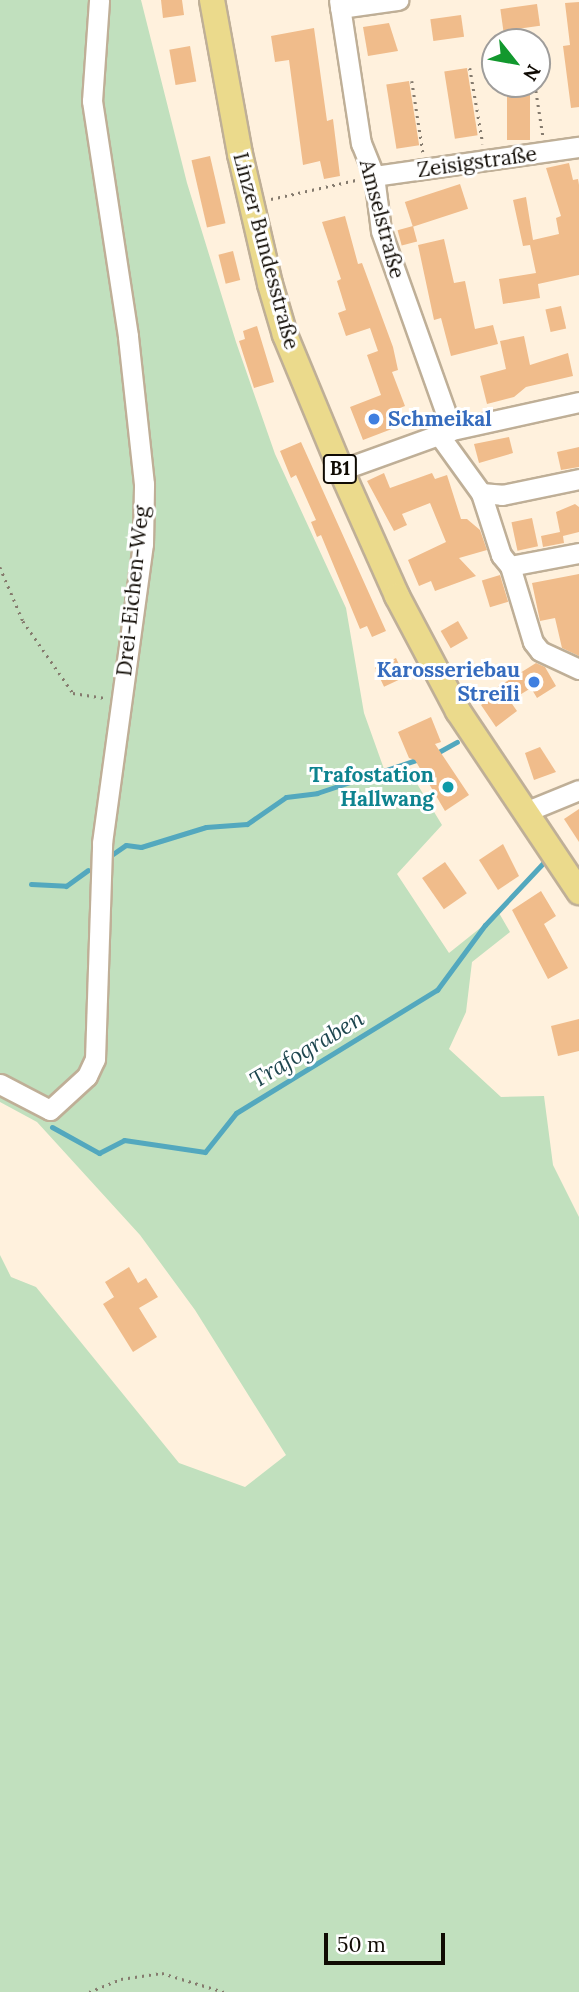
<!DOCTYPE html>
<html>
<head>
<meta charset="utf-8">
<style>
  body { margin:0 }
  #map { position:relative; width:579px; height:1992px; overflow:hidden; background:#fff1dd; font-family:Lora,serif }
  div>[style] { position:absolute }
  [style*='--x'] { left:calc(var(--x)*1px); top:calc(var(--y)*1px); width:calc(var(--w)*1px); rotate:calc(var(--a)*1deg) }
  .green>* { inset:0; background:#c1e0be }
  .stream>* { height:5px; margin:-2.5px; padding:0 2.5px; transform-origin:2.5px; border-radius:2.5px; background:#53a8be }
  .building>* { inset:0; background:#f0bc8b; transform-origin:0 0 }
  .path>* { height:2.5px; margin-top:-1.25px; transform-origin:0; background:repeating-linear-gradient(90deg,#857b6e 0 2px,transparent 0 7px) }
  .roads { filter:drop-shadow(2px 0 #bfaf97) drop-shadow(-2px 0 #bfaf97) drop-shadow(0 2px #bfaf97) drop-shadow(0 -2px #bfaf97) }
  .minor>* { height:19px; margin:-9.5px; padding:0 9.5px; transform-origin:9.5px; border-radius:9.5px; background:#fff }
  .major>* { height:24px; margin:-12px; padding:0 12px; transform-origin:12px; border-radius:12px; background:#ebda8c }
  .dots>* { width:19px; height:19px; translate:-50% -50%; box-sizing:border-box; border:4px solid #fff; border-radius:50% }
  span { translate:-50% -50%; white-space:nowrap; text-align:center; line-height:1.15; -webkit-text-stroke:6px #fff; paint-order:stroke }
  .shield-label span { padding:2px 5px; background:#fff; border:2px solid; border-radius:5px; -webkit-text-stroke-width:0 }
  .shield-label { font-size:19px; color:#100b04; font-weight:700 }
  .street-label { font-size:21px; color:#100b04 }
  .shop-label { font-size:21px; color:#366cbe; font-weight:700 }
  .left { translate:0 -50%; text-align:left }
  .right { translate:-100% -50%; text-align:right }
  .culture-label { font-size:21px; color:#0d838f; font-weight:700 }
  .water-label { font-size:23px; color:#1e464f; font-style:italic }
  .north { position:absolute; left:481px; top:28px; width:70px; height:70px; box-sizing:border-box; background:#fff; border:2px solid #9f9d9b; border-radius:50%; rotate:121deg; font-size:19px; font-weight:700; line-height:28px; text-align:center; color:#100b04 }
  .north::after { content:''; display:block; margin:auto; width:24px; height:32px; background:#12982e; clip-path:polygon(50% 0,100% 100%,50% 72%,0 100%) }
  .scale { position:absolute; left:324px; top:1933px; width:121px; height:32px; box-sizing:border-box; border:4px solid #100b04; border-top:0; padding-left:9px; font-size:21px; line-height:24px; white-space:nowrap; color:#100b04; -webkit-text-stroke:5px #fff; paint-order:stroke }
</style>
</head>
<body>
<div id="map">
  <div class="green">
    <i style="clip-path:polygon(0 0,141px 0,187px 183px,236px 342px,275px 454px,346px 608px,364px 713px,384px 769px,405px 764px,442px 825px,397px 874px,449px 953px,499px 913px,510px 932px,472px 962px,466px 1012px,449px 1049px,501px 1097px,544px 1096px,553px 1165px,579px 1217px,579px 1992px,0 1992px,0 1255px,11px 1277px,36px 1287px,179px 1463px,245px 1487px,286px 1455px,195px 1310px,140px 1235px,37px 1122px,0 1102px)"></i>
  </div>
  <div class="stream">
    <i style="--x:435;--y:754;--w:25;--a:-29"></i>
    <i style="--x:110;--y:856;--w:19;--a:-35"></i>
    <i style="--x:126;--y:845;--w:15;--a:8"></i>
    <i style="--x:141;--y:847;--w:68;--a:-17.1"></i>
    <i style="--x:206;--y:827;--w:41;--a:-4.2"></i>
    <i style="--x:247;--y:824;--w:47;--a:-34.7"></i>
    <i style="--x:286;--y:797;--w:31;--a:-7"></i>
    <i style="--x:317;--y:793;--w:111;--a:-18.4"></i>
    <i style="--x:31;--y:884;--w:35;--a:3"></i>
    <i style="--x:66;--y:886;--w:27;--a:-36"></i>
    <i style="--x:52;--y:1127;--w:54;--a:29"></i>
    <i style="--x:99;--y:1153;--w:28;--a:-27"></i>
    <i style="--x:124;--y:1140;--w:82;--a:8.4"></i>
    <i style="--x:205;--y:1152;--w:50;--a:-51.5"></i>
    <i style="--x:236;--y:1113;--w:236;--a:-31.5"></i>
    <i style="--x:437;--y:990;--w:81;--a:-53.6"></i>
    <i style="--x:485;--y:925;--w:85;--a:-46.9"></i>
  </div>
  <div class="building">
    <i style="clip-path:polygon(161px 0,182px 0,184px 15px,163px 18px)"></i>
    <i style="clip-path:polygon(579px 2px,579px 107px,571px 108px,563px 46px,570px 45px,565px 3px)"></i>
    <i style="left:537px;top:4px;width:22px;height:37px;rotate:82deg"></i>
    <i style="left:461px;top:15px;width:22px;height:31px;rotate:82deg"></i>
    <i style="clip-path:polygon(389px 23px,398px 51px,368px 56px,363px 27px)"></i>
    <i style="clip-path:polygon(314px 28px,327px 121px,333px 119px,340px 176px,324px 179px,320px 161px,303px 165px,289px 60px,275px 62px,271px 36px)"></i>
    <i style="left:190px;top:46px;width:36px;height:21px;rotate:80deg"></i>
    <i style="left:467px;top:68px;width:68px;height:23px;rotate:81deg"></i>
    <i style="left:409px;top:81px;width:65px;height:23px;rotate:81deg"></i>
    <i style="left:507px;top:84px;width:23px;height:56px"></i>
    <i style="left:210px;top:156px;width:69px;height:19px;rotate:77deg"></i>
    <i style="clip-path:polygon(569px 163px,573px 180px,578px 179px,579px 185px,579px 275px,538px 284px,540px 298px,503px 304px,499px 279px,536px 273px,530px 245px,523px 246px,513px 200px,526px 197px,533px 240px,559px 234px,556px 218px,561px 216px,546px 168px)"></i>
    <i style="left:460px;top:184px;width:26px;height:58px;rotate:72deg"></i>
    <i style="clip-path:polygon(345px 216px,358px 264px,362px 263px,393px 347px,398px 370px,392px 372px,405px 406px,392px 411px,397px 427px,363px 440px,350px 407px,381px 395px,367px 355px,378px 351px,370px 328px,346px 336px,338px 313px,346px 310px,337px 281px,341px 279px,322px 222px)"></i>
    <i style="left:413px;top:226px;width:16px;height:16px;rotate:75deg"></i>
    <i style="clip-path:polygon(444px 239px,454px 283px,465px 281px,475px 329px,493px 325px,498px 344px,451px 356px,441px 318px,434px 320px,418px 245px)"></i>
    <i style="left:233px;top:251px;width:30px;height:15px;rotate:76deg"></i>
    <i style="left:561px;top:306px;width:23px;height:16px;rotate:77deg"></i>
    <i style="clip-path:polygon(257px 326px,274px 382px,254px 388px,239px 341px,245px 339px,243px 331px)"></i>
    <i style="clip-path:polygon(524px 336px,530px 365px,568px 353px,573px 376px,526px 387px,514px 397px,487px 404px,480px 376px,506px 369px,500px 341px)"></i>
    <i style="clip-path:polygon(509px 437px,513px 453px,479px 463px,474px 444px)"></i>
    <i style="clip-path:polygon(301px 442px,386px 631px,372px 637px,367px 626px,360px 629px,321px 535px,317px 537px,311px 522px,316px 520px,296px 475px,291px 478px,280px 451px)"></i>
    <i style="clip-path:polygon(579px 447px,579px 467px,561px 470px,557px 452px)"></i>
    <i style="clip-path:polygon(384px 473px,390px 488px,432px 473px,435px 479px,447px 475px,461px 519px,467px 519px,480px 530px,487px 550px,459px 558px,476px 576px,435px 591px,431px 581px,419px 586px,408px 560px,446px 542px,430px 503px,402px 514px,407px 525px,394px 531px,367px 481px)"></i>
    <i style="clip-path:polygon(575px 504px,579px 507px,579px 532px,563px 536px,564px 543px,543px 547px,541px 536px,560px 532px,556px 512px)"></i>
    <i style="left:532px;top:518px;width:29px;height:21px;rotate:78deg"></i>
    <i style="clip-path:polygon(579px 574px,579px 656px,562px 648px,555px 618px,540px 621px,532px 583px)"></i>
    <i style="left:500px;top:575px;width:28px;height:19px;rotate:73deg"></i>
    <i style="left:458px;top:621px;width:20px;height:20px;rotate:60deg"></i>
    <i style="left:396px;top:658px;width:21px;height:23px;rotate:65deg"></i>
    <i style="clip-path:polygon(536px 663px,545px 667px,556px 686px,537px 698px,531px 688px,510px 701px,517px 711px,496px 727px,481px 705px,499px 693px,496px 688px)"></i>
    <i style="clip-path:polygon(431px 717px,441px 742px,435px 744px,469px 795px,445px 811px,415px 760px,409px 758px,398px 732px)"></i>
    <i style="clip-path:polygon(540px 747px,556px 772px,534px 780px,525px 753px)"></i>
    <i style="clip-path:polygon(579px 809px,579px 842px,564px 819px)"></i>
    <i style="clip-path:polygon(503px 844px,519px 876px,498px 890px,479px 860px)"></i>
    <i style="left:445px;top:862px;width:38px;height:28px;rotate:55deg"></i>
    <i style="clip-path:polygon(541px 891px,556px 916px,544px 924px,568px 968px,548px 979px,512px 910px)"></i>
    <i style="clip-path:polygon(579px 1019px,579px 1051px,558px 1056px,551px 1026px)"></i>
    <i style="clip-path:polygon(129px 1267px,138px 1283px,146px 1278px,158px 1297px,139px 1308px,157px 1337px,133px 1352px,103px 1304px,114px 1297px,105px 1282px)"></i>
  </div>
  <div class="path">
    <i style="--x:470;--y:68;--w:77;--a:80.3"></i>
    <i style="--x:412;--y:81;--w:72;--a:81.2"></i>
    <i style="--x:535;--y:84;--w:52;--a:81.1"></i>
    <i style="--x:271;--y:199;--w:87;--a:-12.6"></i>
    <i style="--x:0;--y:567;--w:59;--a:66.9"></i>
    <i style="--x:23;--y:621;--w:88;--a:55.2"></i>
    <i style="--x:73;--y:693;--w:31;--a:9"></i>
    <i style="--x:89;--y:1992;--w:35;--a:-22"></i>
    <i style="--x:121;--y:1979;--w:41;--a:-8.3"></i>
    <i style="--x:162;--y:1973;--w:65;--a:17"></i>
  </div>
  <div class="roads">
    <div class="minor">
      <i style="--x:339;--y:0;--w:145;--a:81.3"></i>
      <i style="--x:361;--y:143;--w:35;--a:68"></i>
      <i style="--x:374;--y:176;--w:55;--a:82.7"></i>
      <i style="--x:381;--y:231;--w:211;--a:70.4"></i>
      <i style="--x:340;--y:8;--w:59;--a:-7.9"></i>
      <i style="--x:374;--y:176;--w:207;--a:-8.1"></i>
      <i style="--x:439;--y:435;--w:72;--a:54.1"></i>
      <i style="--x:481;--y:493;--w:21;--a:5"></i>
      <i style="--x:502;--y:495;--w:79;--a:-11.7"></i>
      <i style="--x:341;--y:470;--w:118;--a:-19.8"></i>
      <i style="--x:452;--y:430;--w:130;--a:-12.4"></i>
      <i style="--x:481;--y:493;--w:65;--a:72.1"></i>
      <i style="--x:501;--y:555;--w:14;--a:51"></i>
      <i style="--x:510;--y:566;--w:70;--a:-10.7"></i>
      <i style="--x:510;--y:566;--w:79;--a:73.2"></i>
      <i style="--x:533;--y:642;--w:11;--a:52"></i>
      <i style="--x:540;--y:651;--w:43;--a:24.8"></i>
      <i style="--x:525;--y:812;--w:58;--a:-22.2"></i>
      <i style="--x:0;--y:1084;--w:56;--a:27.5"></i>
      <i style="--x:50;--y:1110;--w:50;--a:-42.6"></i>
      <i style="--x:87;--y:1076;--w:19;--a:-65"></i>
      <i style="--x:95;--y:1059;--w:216;--a:-88.1"></i>
      <i style="--x:102;--y:843;--w:302;--a:-82.2"></i>
      <i style="--x:143;--y:544;--w:60;--a:-89"></i>
      <i style="--x:144;--y:484;--w:149;--a:-96.2"></i>
      <i style="--x:128;--y:336;--w:238;--a:-98.7"></i>
      <i style="--x:92;--y:101;--w:101;--a:-86"></i>
    </div>
    <div class="major">
      <i style="--x:212;--y:0;--w:157;--a:79.7"></i>
      <i style="--x:240;--y:154;--w:133;--a:77"></i>
      <i style="--x:270;--y:284;--w:53;--a:73.6"></i>
      <i style="--x:285;--y:335;--w:146;--a:67.5"></i>
      <i style="--x:341;--y:470;--w:138;--a:66"></i>
      <i style="--x:397;--y:596;--w:130;--a:62.1"></i>
      <i style="--x:458;--y:711;--w:218;--a:56.2"></i>
    </div>
  </div>
  <div class="dots">
    <i style="left:374px;top:419px;background:#3f7fe0"></i>
    <i style="left:534px;top:682px;background:#3f7fe0"></i>
    <i style="left:448px;top:787px;background:#0f9aa8"></i>
  </div>
  <div class="shield-label">
    <span style="left:340px;top:469px">B1</span>
  </div>
  <div class="street-label">
    <span style="left:477px;top:162px;rotate:-8deg">Zeisigstraße</span>
    <span style="left:382px;top:219px;rotate:75deg">Amselstraße</span>
    <span style="left:266px;top:251px;rotate:75deg">Linzer Bundesstraße</span>
    <span style="left:133px;top:591px;rotate:-84deg">Drei-Eichen-Weg</span>
  </div>
  <div class="shop-label">
    <span class="left" style="left:388px;top:419px">Schmeikal</span>
    <span class="right" style="left:520px;top:682px">Karosseriebau<br>Streili</span>
  </div>
  <div class="culture-label">
    <span class="right" style="left:434px;top:787px">Trafostation<br>Hallwang</span>
  </div>
  <div class="water-label">
    <span style="left:307px;top:1049px;rotate:-31deg">Trafograben</span>
  </div>
  <div class="north">N</div>
  <div class="scale">50 m</div>
</div>
</body>
</html>
